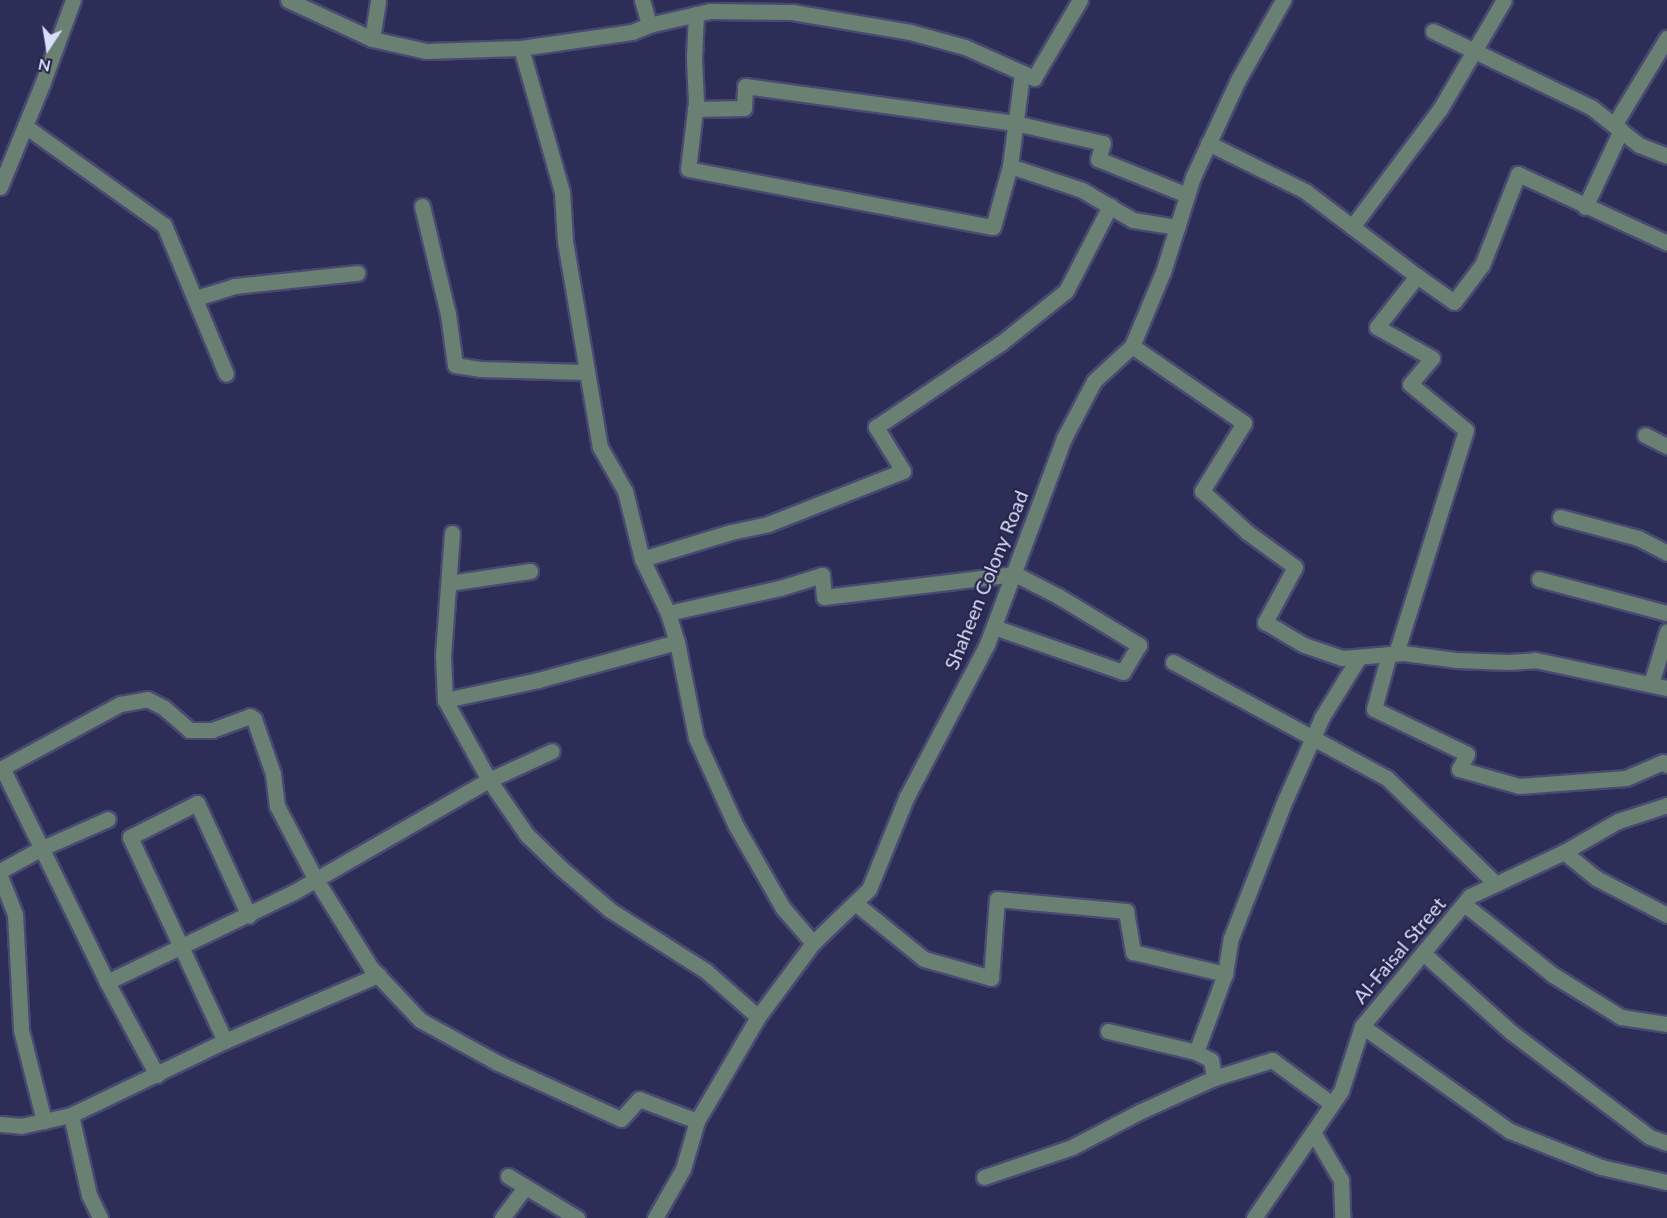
<!DOCTYPE html>
<html>
<head>
<meta charset="utf-8">
<style>
  body { margin:0 }
  #map { position:relative; width:1667px; height:1218px; overflow:hidden; background:#2d2e58; font-family:Lato,sans-serif }
  div>[style] { position:absolute }
  [style*='--x'] { left:calc(var(--x)*1px); top:calc(var(--y)*1px); width:calc(var(--w)*1px); rotate:calc(var(--a)*1deg) }
  .roads { filter:drop-shadow(2px 0 #494a72) drop-shadow(-2px 0 #494a72) drop-shadow(0 2px #494a72) drop-shadow(0 -2px #494a72) }
  .minor>* { height:15px; margin:-7.5px; padding:0 7.5px; transform-origin:7.5px; border-radius:7.5px; background:#698073 }
  span { translate:-50% -50%; white-space:nowrap; text-align:center; line-height:1.15; -webkit-text-stroke:4.5px #24244c; paint-order:stroke }
  .street-label { font-size:20px; color:#dbdef8 }
  .north { position:absolute; left:18px; top:18px; width:60px; height:60px; -webkit-text-stroke:4px #24244c; paint-order:stroke; rotate:192deg; font-size:16px; font-weight:700; line-height:24px; text-align:center; color:#dbdef8 }
  .north::after { content:''; display:block; margin:auto; width:21px; height:27px; background:#dbdef8; clip-path:polygon(50% 0,100% 100%,50% 72%,0 100%) }
</style>
</head>
<body>
<div id="map">
  <div class="roads">
    <div class="minor">
      <i style="--x:288;--y:0;--w:93;--a:24.9"></i>
      <i style="--x:372;--y:39;--w:55;--a:12.5"></i>
      <i style="--x:426;--y:51;--w:95;--a:-1.8"></i>
      <i style="--x:521;--y:48;--w:112;--a:-8.2"></i>
      <i style="--x:632;--y:32;--w:18;--a:-22"></i>
      <i style="--x:649;--y:25;--w:63;--a:-12.9"></i>
      <i style="--x:710;--y:11;--w:82;--a:0.7"></i>
      <i style="--x:792;--y:12;--w:120;--a:9.6"></i>
      <i style="--x:910;--y:32;--w:57;--a:15.3"></i>
      <i style="--x:965;--y:47;--w:76;--a:24.2"></i>
      <i style="--x:1034;--y:78;--w:91;--a:-59.5"></i>
      <i style="--x:642;--y:0;--w:26;--a:74"></i>
      <i style="--x:696;--y:14;--w:44;--a:92.6"></i>
      <i style="--x:694;--y:58;--w:44;--a:87.4"></i>
      <i style="--x:696;--y:102;--w:67;--a:96.8"></i>
      <i style="--x:688;--y:169;--w:310;--a:10.8"></i>
      <i style="--x:993;--y:227;--w:63;--a:-74.4"></i>
      <i style="--x:1010;--y:166;--w:76;--a:18.4"></i>
      <i style="--x:1082;--y:190;--w:59;--a:30.5"></i>
      <i style="--x:1133;--y:220;--w:45;--a:9"></i>
      <i style="--x:1433;--y:31;--w:175;--a:25.7"></i>
      <i style="--x:1591;--y:107;--w:61;--a:38.4"></i>
      <i style="--x:1639;--y:145;--w:30;--a:21"></i>
      <i style="--x:372;--y:39;--w:39;--a:-81"></i>
      <i style="--x:521;--y:48;--w:150;--a:74.1"></i>
      <i style="--x:562;--y:192;--w:49;--a:86.5"></i>
      <i style="--x:565;--y:241;--w:209;--a:80.4"></i>
      <i style="--x:600;--y:447;--w:51;--a:60.4"></i>
      <i style="--x:625;--y:491;--w:70;--a:76"></i>
      <i style="--x:642;--y:559;--w:60;--a:64.3"></i>
      <i style="--x:668;--y:613;--w:30;--a:73"></i>
      <i style="--x:677;--y:642;--w:98;--a:78.8"></i>
      <i style="--x:696;--y:738;--w:97;--a:65.6"></i>
      <i style="--x:736;--y:826;--w:95;--a:60.2"></i>
      <i style="--x:783;--y:908;--w:46;--a:49.4"></i>
      <i style="--x:695;--y:109;--w:49;--a:-1.2"></i>
      <i style="--x:744;--y:108;--w:22;--a:-87"></i>
      <i style="--x:745;--y:86;--w:273;--a:7.8"></i>
      <i style="--x:1015;--y:123;--w:90;--a:12.8"></i>
      <i style="--x:1103;--y:143;--w:17;--a:107"></i>
      <i style="--x:1098;--y:159;--w:96;--a:22"></i>
      <i style="--x:1614;--y:125;--w:102;--a:-58.7"></i>
      <i style="--x:25;--y:126;--w:171;--a:35.5"></i>
      <i style="--x:164;--y:225;--w:161;--a:67.4"></i>
      <i style="--x:1208;--y:143;--w:108;--a:26.3"></i>
      <i style="--x:1305;--y:191;--w:141;--a:37.2"></i>
      <i style="--x:1417;--y:276;--w:65;--a:128.1"></i>
      <i style="--x:1377;--y:327;--w:63;--a:29.4"></i>
      <i style="--x:1432;--y:358;--w:34;--a:130"></i>
      <i style="--x:1410;--y:384;--w:72;--a:39.4"></i>
      <i style="--x:1466;--y:430;--w:234;--a:107.4"></i>
      <i style="--x:1010;--y:166;--w:94;--a:-82.6"></i>
      <i style="--x:0;--y:187;--w:113;--a:-67.7"></i>
      <i style="--x:43;--y:82;--w:87;--a:-69.9"></i>
      <i style="--x:422;--y:206;--w:111;--a:76.5"></i>
      <i style="--x:448;--y:314;--w:51;--a:82.2"></i>
      <i style="--x:455;--y:365;--w:25;--a:9"></i>
      <i style="--x:480;--y:369;--w:106;--a:1.6"></i>
      <i style="--x:1585;--y:207;--w:85;--a:-64.9"></i>
      <i style="--x:1352;--y:227;--w:147;--a:-53.3"></i>
      <i style="--x:1440;--y:109;--w:126;--a:-59.6"></i>
      <i style="--x:1417;--y:276;--w:45;--a:35.1"></i>
      <i style="--x:1454;--y:302;--w:46;--a:-52.9"></i>
      <i style="--x:1482;--y:265;--w:98;--a:-68.4"></i>
      <i style="--x:1518;--y:174;--w:164;--a:24.8"></i>
      <i style="--x:196;--y:298;--w:41;--a:-17.1"></i>
      <i style="--x:235;--y:286;--w:123;--a:-6.1"></i>
      <i style="--x:1132;--y:346;--w:136;--a:34.5"></i>
      <i style="--x:1244;--y:423;--w:80;--a:121.7"></i>
      <i style="--x:1202;--y:491;--w:61;--a:42.3"></i>
      <i style="--x:1247;--y:532;--w:59;--a:36.1"></i>
      <i style="--x:1295;--y:567;--w:63;--a:118.6"></i>
      <i style="--x:1265;--y:622;--w:45;--a:30.5"></i>
      <i style="--x:1304;--y:645;--w:40;--a:18.9"></i>
      <i style="--x:1342;--y:658;--w:61;--a:-4.7"></i>
      <i style="--x:1403;--y:653;--w:53;--a:7.5"></i>
      <i style="--x:1456;--y:660;--w:53;--a:2.2"></i>
      <i style="--x:1509;--y:662;--w:26;--a:-4"></i>
      <i style="--x:1535;--y:660;--w:135;--a:12"></i>
      <i style="--x:1645;--y:435;--w:25;--a:27"></i>
      <i style="--x:1560;--y:517;--w:81;--a:15.1"></i>
      <i style="--x:1638;--y:538;--w:33;--a:27"></i>
      <i style="--x:452;--y:533;--w:123;--a:94.2"></i>
      <i style="--x:443;--y:656;--w:44;--a:87.4"></i>
      <i style="--x:445;--y:700;--w:91;--a:61.2"></i>
      <i style="--x:489;--y:780;--w:67;--a:55.4"></i>
      <i style="--x:527;--y:835;--w:47;--a:44.1"></i>
      <i style="--x:561;--y:868;--w:65;--a:40.6"></i>
      <i style="--x:610;--y:910;--w:114;--a:32.4"></i>
      <i style="--x:706;--y:971;--w:69;--a:41.5"></i>
      <i style="--x:642;--y:559;--w:93;--a:-16.9"></i>
      <i style="--x:731;--y:532;--w:38;--a:-12"></i>
      <i style="--x:768;--y:524;--w:145;--a:-21.4"></i>
      <i style="--x:903;--y:471;--w:52;--a:-121.5"></i>
      <i style="--x:876;--y:427;--w:151;--a:-33.9"></i>
      <i style="--x:1001;--y:343;--w:83;--a:-38.7"></i>
      <i style="--x:1066;--y:291;--w:96;--a:-62.6"></i>
      <i style="--x:1539;--y:579;--w:132;--a:14.9"></i>
      <i style="--x:449;--y:583;--w:82;--a:-8.4"></i>
      <i style="--x:668;--y:613;--w:115;--a:-12.6"></i>
      <i style="--x:780;--y:588;--w:44;--a:-17.2"></i>
      <i style="--x:822;--y:575;--w:22;--a:85"></i>
      <i style="--x:824;--y:597;--w:192;--a:-6.9"></i>
      <i style="--x:1015;--y:574;--w:48;--a:27.1"></i>
      <i style="--x:1058;--y:596;--w:95;--a:31.2"></i>
      <i style="--x:1139;--y:645;--w:31;--a:121"></i>
      <i style="--x:1123;--y:672;--w:137;--a:-160.8"></i>
      <i style="--x:1389;--y:654;--w:57;--a:105.3"></i>
      <i style="--x:1374;--y:709;--w:103;--a:25.8"></i>
      <i style="--x:1467;--y:754;--w:17;--a:118"></i>
      <i style="--x:1459;--y:769;--w:62;--a:15.8"></i>
      <i style="--x:1519;--y:786;--w:107;--a:-4.3"></i>
      <i style="--x:1626;--y:778;--w:40;--a:-23.4"></i>
      <i style="--x:1663;--y:762;--w:5;--a:37"></i>
      <i style="--x:1173;--y:662;--w:243;--a:28.5"></i>
      <i style="--x:1387;--y:778;--w:152;--a:44.2"></i>
      <i style="--x:1651;--y:684;--w:55;--a:-73.2"></i>
      <i style="--x:445;--y:700;--w:95;--a:-12.1"></i>
      <i style="--x:538;--y:680;--w:144;--a:-15.3"></i>
      <i style="--x:1564;--y:852;--w:41;--a:39.1"></i>
      <i style="--x:1596;--y:878;--w:80;--a:27.5"></i>
      <i style="--x:0;--y:871;--w:46;--a:-28.8"></i>
      <i style="--x:40;--y:849;--w:74;--a:-23.8"></i>
      <i style="--x:0;--y:876;--w:41;--a:68.5"></i>
      <i style="--x:15;--y:914;--w:116;--a:87"></i>
      <i style="--x:21;--y:1030;--w:94;--a:75.8"></i>
      <i style="--x:855;--y:903;--w:89;--a:39.1"></i>
      <i style="--x:924;--y:959;--w:70;--a:15.8"></i>
      <i style="--x:991;--y:978;--w:79;--a:-85.7"></i>
      <i style="--x:997;--y:899;--w:130;--a:5.3"></i>
      <i style="--x:1126;--y:911;--w:42;--a:80.3"></i>
      <i style="--x:1133;--y:952;--w:95;--a:13.4"></i>
      <i style="--x:1225;--y:974;--w:36;--a:-81"></i>
      <i style="--x:1231;--y:938;--w:150;--a:-68.6"></i>
      <i style="--x:1286;--y:798;--w:89;--a:-66"></i>
      <i style="--x:1322;--y:717;--w:70;--a:-58.3"></i>
      <i style="--x:1464;--y:904;--w:114;--a:38.6"></i>
      <i style="--x:1553;--y:975;--w:80;--a:31.7"></i>
      <i style="--x:1621;--y:1017;--w:47;--a:8.7"></i>
      <i style="--x:1423;--y:953;--w:118;--a:41.9"></i>
      <i style="--x:1511;--y:1032;--w:174;--a:37.1"></i>
      <i style="--x:1650;--y:1137;--w:18;--a:19"></i>
      <i style="--x:107;--y:982;--w:208;--a:-25.7"></i>
      <i style="--x:294;--y:892;--w:225;--a:-29.9"></i>
      <i style="--x:489;--y:780;--w:69;--a:-24.7"></i>
      <i style="--x:1362;--y:1026;--w:181;--a:35.4"></i>
      <i style="--x:1510;--y:1131;--w:98;--a:21.6"></i>
      <i style="--x:1601;--y:1167;--w:68;--a:12.8"></i>
      <i style="--x:1108;--y:1031;--w:90;--a:13.4"></i>
      <i style="--x:225;--y:1041;--w:225;--a:-115"></i>
      <i style="--x:130;--y:837;--w:75;--a:-26.9"></i>
      <i style="--x:197;--y:803;--w:124;--a:65.3"></i>
      <i style="--x:157;--y:1075;--w:106;--a:-118.3"></i>
      <i style="--x:107;--y:982;--w:238;--a:-116.1"></i>
      <i style="--x:2;--y:768;--w:134;--a:-28.5"></i>
      <i style="--x:120;--y:704;--w:27;--a:-10"></i>
      <i style="--x:147;--y:699;--w:18;--a:27"></i>
      <i style="--x:163;--y:707;--w:35;--a:41"></i>
      <i style="--x:189;--y:730;--w:23;--a:0"></i>
      <i style="--x:212;--y:730;--w:40;--a:-20.2"></i>
      <i style="--x:250;--y:716;--w:5;--a:37"></i>
      <i style="--x:254;--y:719;--w:58;--a:70.9"></i>
      <i style="--x:273;--y:774;--w:32;--a:83"></i>
      <i style="--x:277;--y:806;--w:81;--a:62.2"></i>
      <i style="--x:315;--y:878;--w:106;--a:58.1"></i>
      <i style="--x:371;--y:968;--w:71;--a:46.7"></i>
      <i style="--x:420;--y:1020;--w:89;--a:28.9"></i>
      <i style="--x:498;--y:1063;--w:135;--a:24.5"></i>
      <i style="--x:621;--y:1119;--w:27;--a:-48"></i>
      <i style="--x:639;--y:1099;--w:62;--a:20.8"></i>
      <i style="--x:1214;--y:1078;--w:18;--a:-99"></i>
      <i style="--x:1211;--y:1060;--w:17;--a:-152"></i>
      <i style="--x:1196;--y:1052;--w:83;--a:-69.6"></i>
      <i style="--x:71;--y:1115;--w:82;--a:77.3"></i>
      <i style="--x:89;--y:1195;--w:25;--a:64"></i>
      <i style="--x:0;--y:1124;--w:21;--a:5"></i>
      <i style="--x:21;--y:1126;--w:51;--a:-12.4"></i>
      <i style="--x:71;--y:1115;--w:171;--a:-25.7"></i>
      <i style="--x:225;--y:1041;--w:167;--a:-23.3"></i>
      <i style="--x:1313;--y:1132;--w:56;--a:59.7"></i>
      <i style="--x:1341;--y:1180;--w:38;--a:88"></i>
      <i style="--x:508;--y:1176;--w:81;--a:31.3"></i>
      <i style="--x:984;--y:1177;--w:93;--a:-18.8"></i>
      <i style="--x:1072;--y:1147;--w:76;--a:-27.6"></i>
      <i style="--x:1139;--y:1112;--w:82;--a:-24.4"></i>
      <i style="--x:1214;--y:1078;--w:61;--a:-17.2"></i>
      <i style="--x:1272;--y:1060;--w:74;--a:36.3"></i>
      <i style="--x:502;--y:1218;--w:39;--a:-53"></i>
      <i style="--x:655;--y:1218;--w:56;--a:-60.3"></i>
      <i style="--x:683;--y:1169;--w:50;--a:-73.7"></i>
      <i style="--x:697;--y:1121;--w:121;--a:-59.6"></i>
      <i style="--x:758;--y:1017;--w:92;--a:-53.4"></i>
      <i style="--x:813;--y:943;--w:78;--a:-44"></i>
      <i style="--x:869;--y:889;--w:100;--a:-67.8"></i>
      <i style="--x:907;--y:796;--w:172;--a:-62.2"></i>
      <i style="--x:987;--y:644;--w:220;--a:-69.5"></i>
      <i style="--x:1064;--y:438;--w:64;--a:-62.2"></i>
      <i style="--x:1094;--y:381;--w:52;--a:-42.6"></i>
      <i style="--x:1132;--y:346;--w:80;--a:-67.3"></i>
      <i style="--x:1163;--y:272;--w:100;--a:-72.5"></i>
      <i style="--x:1193;--y:177;--w:107;--a:-65.1"></i>
      <i style="--x:1238;--y:80;--w:92;--a:-60.6"></i>
      <i style="--x:1254;--y:1218;--w:154;--a:-55.6"></i>
      <i style="--x:1341;--y:1091;--w:68;--a:-72.1"></i>
      <i style="--x:1362;--y:1026;--w:169;--a:-50.3"></i>
      <i style="--x:1470;--y:896;--w:104;--a:-25.1"></i>
      <i style="--x:1564;--y:852;--w:62;--a:-29.9"></i>
      <i style="--x:1618;--y:821;--w:52;--a:-18.1"></i>
    </div>
  </div>
  <div class="street-label">
    <span style="left:986px;top:580px;rotate:-68deg">Shaheen Colony Road</span>
    <span style="left:1399px;top:950px;rotate:-50deg">Al-Faisal Street</span>
  </div>
  <div class="north">N</div>
</div>
</body>
</html>
